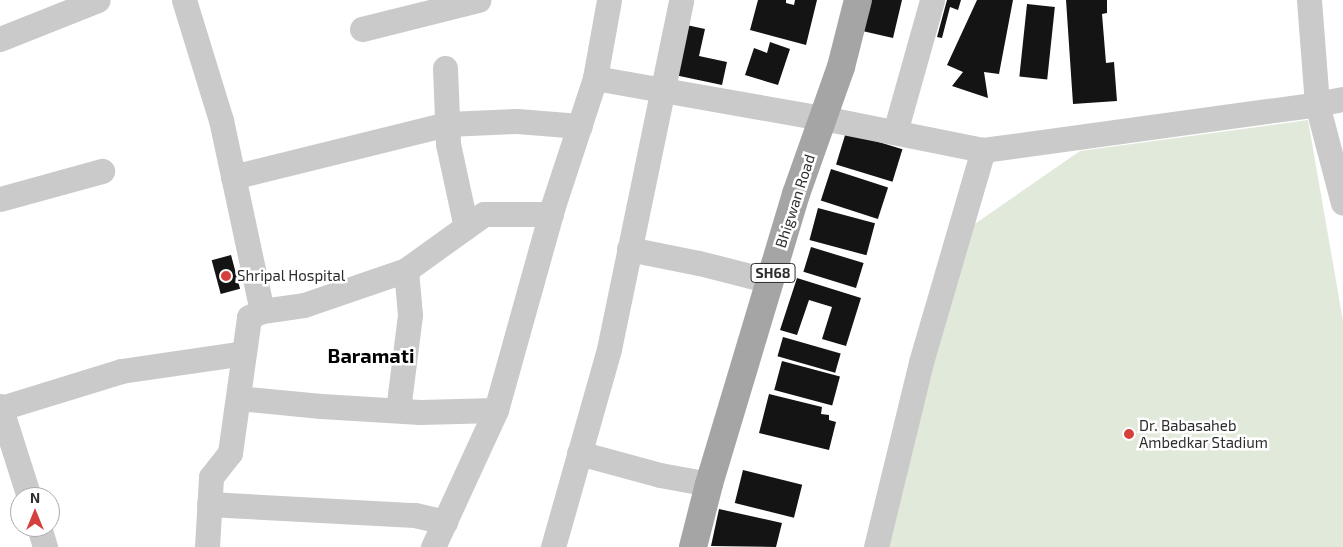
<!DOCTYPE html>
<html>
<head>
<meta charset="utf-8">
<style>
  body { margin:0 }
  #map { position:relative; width:1343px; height:547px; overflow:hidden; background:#fff; font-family:"Exo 2",sans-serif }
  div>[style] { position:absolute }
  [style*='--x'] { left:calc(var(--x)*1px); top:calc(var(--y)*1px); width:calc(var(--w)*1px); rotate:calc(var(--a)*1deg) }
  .green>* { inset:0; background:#e1e9db }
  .building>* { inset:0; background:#141414; transform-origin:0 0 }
  .minor>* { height:25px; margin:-12.5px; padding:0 12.5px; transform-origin:12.5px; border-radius:12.5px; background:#cacaca }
  .major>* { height:28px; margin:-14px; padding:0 14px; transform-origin:14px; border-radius:14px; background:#a5a5a5 }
  .dots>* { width:14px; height:14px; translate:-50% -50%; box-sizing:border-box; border:2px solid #fff; border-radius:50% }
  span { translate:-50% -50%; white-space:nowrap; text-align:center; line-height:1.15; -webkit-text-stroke:5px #fff; paint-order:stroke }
  .shield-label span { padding:1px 4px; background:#fff; border:1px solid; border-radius:4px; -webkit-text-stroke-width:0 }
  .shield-label { font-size:14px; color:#2d2d2d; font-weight:700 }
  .street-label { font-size:15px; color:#2d2d2d }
  .poi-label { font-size:15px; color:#2d2d2d }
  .left { translate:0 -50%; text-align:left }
  .district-label { font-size:20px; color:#000; font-weight:700 }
  .north { position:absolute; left:10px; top:487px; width:50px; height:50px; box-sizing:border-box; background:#fff; border:1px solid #ababab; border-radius:50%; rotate:0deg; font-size:14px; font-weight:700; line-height:20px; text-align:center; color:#2d2d2d }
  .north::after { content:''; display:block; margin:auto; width:18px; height:22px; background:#d53f3e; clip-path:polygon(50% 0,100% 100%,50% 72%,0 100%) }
</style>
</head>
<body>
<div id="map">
  <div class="green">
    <i style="clip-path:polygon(1308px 120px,1343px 321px,1343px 547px,886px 547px,966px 230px,1080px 151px)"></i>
  </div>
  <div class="building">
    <i style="clip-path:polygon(758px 0,786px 0,786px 3px,794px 5px,795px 0,817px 0,806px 45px,750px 30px)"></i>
    <i style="clip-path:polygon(864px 0,902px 0,893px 38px,858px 30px)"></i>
    <i style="clip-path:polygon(947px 0,961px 0,958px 10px,950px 7px,942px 38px,937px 37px)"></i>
    <i style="clip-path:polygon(977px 0,1013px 0,999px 74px,984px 72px,988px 98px,952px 86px,963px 72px,947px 65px)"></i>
    <i style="clip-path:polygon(1066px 0,1107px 0,1107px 13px,1102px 14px,1106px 63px,1114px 62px,1117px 101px,1073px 104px)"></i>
    <i style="left:1027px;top:4px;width:28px;height:73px;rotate:6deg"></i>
    <i style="clip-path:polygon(682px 24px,705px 29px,699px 56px,727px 62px,722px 85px,670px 74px)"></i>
    <i style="clip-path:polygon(770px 42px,790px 49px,778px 85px,745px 75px,754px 48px,767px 53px)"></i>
    <i style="left:846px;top:132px;width:59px;height:34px;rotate:17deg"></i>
    <i style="left:831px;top:169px;width:60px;height:33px;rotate:18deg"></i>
    <i style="left:818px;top:208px;width:59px;height:33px;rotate:15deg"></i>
    <i style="left:811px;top:247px;width:55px;height:26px;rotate:17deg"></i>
    <i style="left:231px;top:255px;width:35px;height:20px;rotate:75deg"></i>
    <i style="clip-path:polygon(797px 278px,861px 298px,846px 346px,822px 339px,832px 307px,809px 300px,797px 335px,780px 330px)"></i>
    <i style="left:783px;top:337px;width:60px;height:20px;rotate:16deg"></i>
    <i style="left:782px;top:361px;width:60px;height:30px;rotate:15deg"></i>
    <i style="clip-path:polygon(769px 394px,822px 407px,821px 414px,829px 415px,829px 420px,836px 422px,829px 450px,759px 433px)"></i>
    <i style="left:743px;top:470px;width:61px;height:34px;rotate:14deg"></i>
    <i style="clip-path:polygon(719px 509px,782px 523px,776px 547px,711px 546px)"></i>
  </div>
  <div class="minor">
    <i style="--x:184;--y:0;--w:126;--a:72.9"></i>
    <i style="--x:221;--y:120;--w:195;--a:77.9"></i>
    <i style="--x:1309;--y:0;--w:104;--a:85.6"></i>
    <i style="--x:1317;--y:104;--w:26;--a:-11"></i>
    <i style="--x:362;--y:29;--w:120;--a:-14"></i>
    <i style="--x:0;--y:39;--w:105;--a:-21.7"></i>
    <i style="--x:445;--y:68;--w:76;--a:87.7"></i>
    <i style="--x:448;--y:144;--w:85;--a:77.8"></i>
    <i style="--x:595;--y:78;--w:231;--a:10"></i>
    <i style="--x:823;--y:118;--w:163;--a:11.3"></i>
    <i style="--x:983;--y:150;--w:337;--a:-7.8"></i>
    <i style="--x:1317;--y:104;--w:102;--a:75.3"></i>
    <i style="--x:895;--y:132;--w:137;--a:-74.3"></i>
    <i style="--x:233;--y:177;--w:220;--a:-13.9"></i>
    <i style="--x:447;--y:124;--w:70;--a:-2.5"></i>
    <i style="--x:517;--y:121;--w:63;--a:4.5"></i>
    <i style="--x:0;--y:199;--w:106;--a:-15.4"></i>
    <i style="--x:629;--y:249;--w:71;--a:11.3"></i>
    <i style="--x:699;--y:263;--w:73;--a:14.2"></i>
    <i style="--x:238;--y:398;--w:83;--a:5.5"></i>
    <i style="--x:321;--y:406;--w:99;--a:3.5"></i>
    <i style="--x:420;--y:412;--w:76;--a:-1.5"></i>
    <i style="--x:0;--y:406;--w:96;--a:72.3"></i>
    <i style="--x:1;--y:408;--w:126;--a:-17.1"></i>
    <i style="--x:121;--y:371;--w:124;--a:-8.3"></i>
    <i style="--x:398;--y:410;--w:96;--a:-82.8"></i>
    <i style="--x:410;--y:315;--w:45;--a:-95.1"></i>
    <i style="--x:579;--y:453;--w:84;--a:15.2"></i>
    <i style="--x:660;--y:475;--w:50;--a:10.4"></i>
    <i style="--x:209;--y:504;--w:206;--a:3.1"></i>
    <i style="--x:415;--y:515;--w:31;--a:13"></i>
    <i style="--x:39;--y:527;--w:21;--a:73"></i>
    <i style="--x:207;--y:547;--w:70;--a:-86.7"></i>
    <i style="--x:211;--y:477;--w:31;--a:-52"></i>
    <i style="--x:230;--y:453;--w:137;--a:-82"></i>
    <i style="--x:249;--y:317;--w:14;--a:-25"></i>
    <i style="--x:262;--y:311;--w:42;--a:-8.1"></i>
    <i style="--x:304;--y:305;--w:108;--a:-18.9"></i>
    <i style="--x:406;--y:270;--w:96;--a:-35.7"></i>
    <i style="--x:484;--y:214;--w:67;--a:0"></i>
    <i style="--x:433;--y:547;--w:151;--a:-65.3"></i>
    <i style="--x:496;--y:410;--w:212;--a:-74.4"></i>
    <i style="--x:553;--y:206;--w:135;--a:-71.8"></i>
    <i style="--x:595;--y:78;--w:79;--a:-79.8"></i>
    <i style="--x:553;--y:547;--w:206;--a:-74.2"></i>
    <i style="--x:609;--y:349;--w:356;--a:-78.3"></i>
    <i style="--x:876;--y:547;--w:190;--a:-76.3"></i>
    <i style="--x:921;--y:362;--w:221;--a:-73.7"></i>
  </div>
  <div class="major">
    <i style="--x:693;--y:547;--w:65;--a:-75.7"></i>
    <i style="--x:709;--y:484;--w:303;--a:-73.3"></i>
    <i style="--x:796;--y:194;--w:135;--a:-70.5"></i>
    <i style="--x:841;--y:67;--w:69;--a:-75.8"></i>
  </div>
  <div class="dots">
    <i style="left:226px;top:276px;background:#d53f3e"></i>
    <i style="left:1129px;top:434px;background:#d53f3e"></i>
  </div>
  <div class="shield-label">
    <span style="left:773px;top:273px">SH68</span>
  </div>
  <div class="street-label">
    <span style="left:795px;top:201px;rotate:-72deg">Bhigwan Road</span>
  </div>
  <div class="poi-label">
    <span class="left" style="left:237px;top:276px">Shripal Hospital</span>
    <span class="left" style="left:1139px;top:434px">Dr. Babasaheb<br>Ambedkar Stadium</span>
  </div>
  <div class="district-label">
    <span style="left:371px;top:355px">Baramati</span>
  </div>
  <div class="north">N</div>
</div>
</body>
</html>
